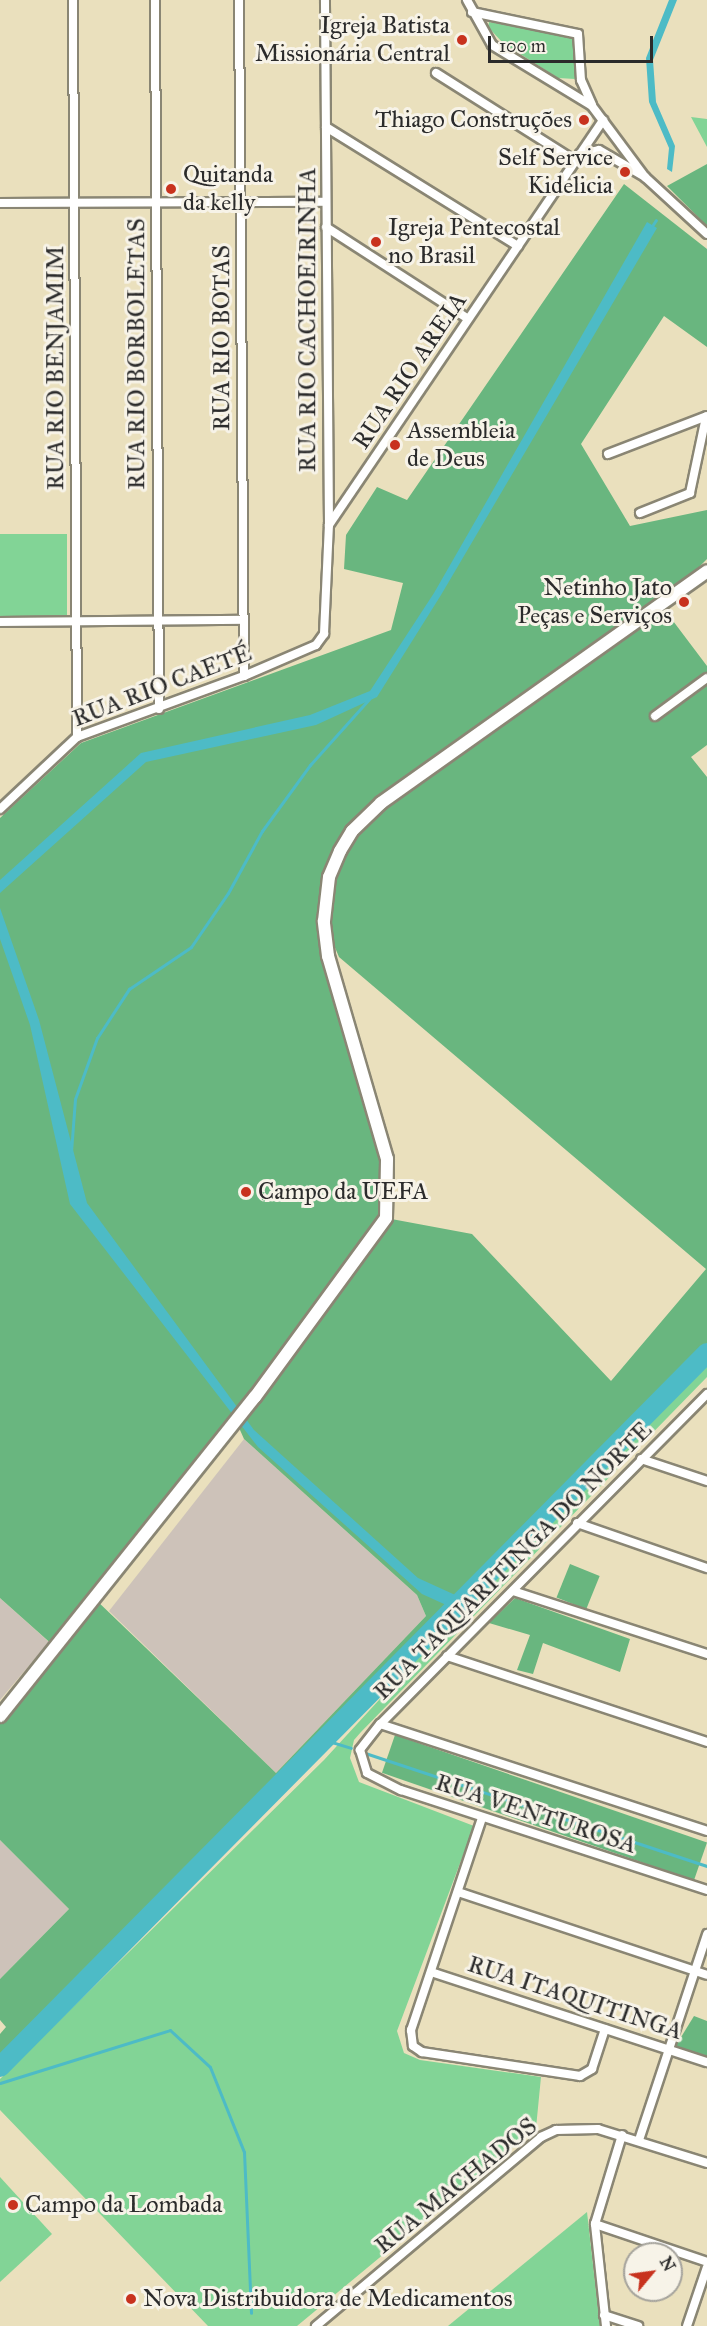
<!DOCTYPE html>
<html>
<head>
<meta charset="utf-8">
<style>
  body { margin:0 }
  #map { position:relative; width:707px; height:2326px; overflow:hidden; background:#eae0bd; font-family:"IM FELL Great Primer",serif }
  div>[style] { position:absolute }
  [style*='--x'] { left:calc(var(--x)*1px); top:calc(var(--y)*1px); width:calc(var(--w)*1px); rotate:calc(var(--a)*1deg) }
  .industrial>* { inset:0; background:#cdc2b9 }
  .green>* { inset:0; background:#82d496; transform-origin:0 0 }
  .forest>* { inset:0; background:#69b67f; transform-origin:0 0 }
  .water>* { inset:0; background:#4dbbc6 }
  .stream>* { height:3px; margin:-1.5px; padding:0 1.5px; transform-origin:1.5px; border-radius:1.5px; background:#4dbbc6 }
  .river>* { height:20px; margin:-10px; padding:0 10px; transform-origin:10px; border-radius:10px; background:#4dbbc6 }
  .roads { filter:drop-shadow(2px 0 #8a8674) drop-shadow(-2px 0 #8a8674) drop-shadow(0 2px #8a8674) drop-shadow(0 -2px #8a8674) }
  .street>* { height:8px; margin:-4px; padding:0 4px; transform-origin:4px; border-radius:4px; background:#fff }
  .secondary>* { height:12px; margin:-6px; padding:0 6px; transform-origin:6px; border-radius:6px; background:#fff }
  .dots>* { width:16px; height:16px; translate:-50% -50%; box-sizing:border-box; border:3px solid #f7f3e8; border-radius:50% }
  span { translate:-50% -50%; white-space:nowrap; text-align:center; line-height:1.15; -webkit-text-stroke:6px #f7f3e8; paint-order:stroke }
  .poi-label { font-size:24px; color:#2b2b2b }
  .right { translate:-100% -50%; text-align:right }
  .left { translate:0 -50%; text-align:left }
  .street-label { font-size:24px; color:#2b2b2b }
  .north { position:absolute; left:623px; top:2242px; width:60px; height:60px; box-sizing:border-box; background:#f7f3e8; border:2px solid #a5a39c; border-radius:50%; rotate:61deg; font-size:16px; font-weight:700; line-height:24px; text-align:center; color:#2b2b2b }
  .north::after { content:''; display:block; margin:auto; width:21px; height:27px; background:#c8321e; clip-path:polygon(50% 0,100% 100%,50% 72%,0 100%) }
  .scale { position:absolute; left:488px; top:36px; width:165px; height:27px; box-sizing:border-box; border:3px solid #2b2b2b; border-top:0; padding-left:8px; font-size:18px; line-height:21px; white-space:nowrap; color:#2b2b2b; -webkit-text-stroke:4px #f7f3e8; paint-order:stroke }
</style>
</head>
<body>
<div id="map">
  <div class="industrial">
    <i style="clip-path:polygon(244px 1439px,417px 1595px,426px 1616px,276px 1773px,109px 1611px)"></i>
    <i style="clip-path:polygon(0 1598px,49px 1642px,0 1700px)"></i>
    <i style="clip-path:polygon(0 1840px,69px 1909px,0 1979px)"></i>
  </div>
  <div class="green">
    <i style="clip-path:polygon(489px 22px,577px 38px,575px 79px,558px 78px,503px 43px,488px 27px)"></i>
    <i style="clip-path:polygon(691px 117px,707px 119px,707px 147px)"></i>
    <i style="left:0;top:534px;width:67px;height:85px"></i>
    <i style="clip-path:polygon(707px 1361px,707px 1377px,361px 1732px,354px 1740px,350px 1758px,359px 1782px,474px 1826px,397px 2031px,404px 2053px,420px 2060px,541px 2077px,536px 2128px,297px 2326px,208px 2326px,0 2110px,0 2079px,324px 1760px,467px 1604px)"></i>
    <i style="clip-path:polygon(0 2177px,52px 2234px,0 2282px)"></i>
    <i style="clip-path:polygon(587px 2212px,600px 2326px,448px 2326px)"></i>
  </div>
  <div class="forest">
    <i style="clip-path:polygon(707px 164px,707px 226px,667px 186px)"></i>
    <i style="clip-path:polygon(evenodd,624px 184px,707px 249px,707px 347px,664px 316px,581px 444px,630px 526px,707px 510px,707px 559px,661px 605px,707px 666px,707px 745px,691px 757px,707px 777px,707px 1353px,0 2067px,0 2034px,6px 2027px,0 2020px,0 1979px,69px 1909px,0 1840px,0 1709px,55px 1647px,0 1598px,0 818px,81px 743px,391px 630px,403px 583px,344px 569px,346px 535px,377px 487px,407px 500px,624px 184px,325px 924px,339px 957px,706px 1269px,611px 1381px,472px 1234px,386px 1218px,387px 1159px,325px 924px,624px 184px,236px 1421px,244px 1439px,417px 1595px,426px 1616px,276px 1773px,94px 1598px,236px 1421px)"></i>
    <i style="left:570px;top:1564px;width:32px;height:36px;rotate:22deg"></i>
    <i style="clip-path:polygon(515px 1598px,630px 1639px,620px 1672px,543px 1643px,533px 1674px,517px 1670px,530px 1635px,489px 1623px)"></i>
    <i style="left:395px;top:1735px;width:330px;height:40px;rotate:19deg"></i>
    <i style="clip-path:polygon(694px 2016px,707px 2021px,707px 2061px,686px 2055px,675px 2047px)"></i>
  </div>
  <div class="water">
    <i style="clip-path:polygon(669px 0,677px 0,653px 60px,656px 102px,675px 146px,672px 172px,667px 169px,669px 148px,649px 102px,646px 58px)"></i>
    <i style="clip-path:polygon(647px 222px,657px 228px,441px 595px,377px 697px,316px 725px,146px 762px,0 893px,0 880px,141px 753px,310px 715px,370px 691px,434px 593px)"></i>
    <i style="clip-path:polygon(0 908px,39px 1020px,87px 1203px,254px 1430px,418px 1578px,464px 1599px,455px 1609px,422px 1594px,258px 1447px,70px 1204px,30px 1025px,0 939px)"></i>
  </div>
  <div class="stream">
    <i style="--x:652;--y:226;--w:7;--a:-56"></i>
    <i style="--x:71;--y:1152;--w:53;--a:-85.7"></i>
    <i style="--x:75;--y:1099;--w:65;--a:-70.2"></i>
    <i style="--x:97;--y:1038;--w:59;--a:-56.9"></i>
    <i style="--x:129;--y:989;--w:75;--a:-34.1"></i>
    <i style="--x:191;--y:947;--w:65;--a:-55.6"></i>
    <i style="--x:228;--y:893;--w:71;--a:-61.3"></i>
    <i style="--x:262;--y:831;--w:82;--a:-54"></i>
    <i style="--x:310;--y:765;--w:89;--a:-48.2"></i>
    <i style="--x:325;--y:1740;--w:27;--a:17"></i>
    <i style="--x:365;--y:1753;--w:360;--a:18.3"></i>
    <i style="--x:0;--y:2083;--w:178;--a:-17.3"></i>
    <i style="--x:170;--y:2030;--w:54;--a:42.8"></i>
    <i style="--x:210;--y:2067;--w:92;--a:68.2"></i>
    <i style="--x:244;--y:2152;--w:161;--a:87.5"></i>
  </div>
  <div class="river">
    <i style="--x:0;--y:2067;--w:1005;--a:-45.28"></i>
  </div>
  <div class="roads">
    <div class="street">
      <i style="--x:73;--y:0;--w:737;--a:89.69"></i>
      <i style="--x:155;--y:0;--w:709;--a:89.68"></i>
      <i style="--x:239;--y:0;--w:676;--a:89.58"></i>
      <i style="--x:467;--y:0;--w:51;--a:60.9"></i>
      <i style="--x:492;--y:45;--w:117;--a:31.4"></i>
      <i style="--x:592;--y:106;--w:89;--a:53.3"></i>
      <i style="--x:472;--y:12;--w:108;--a:11.7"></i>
      <i style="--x:578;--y:34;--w:46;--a:86.3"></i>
      <i style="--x:581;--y:80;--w:27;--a:66"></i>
      <i style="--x:436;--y:73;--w:165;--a:32.3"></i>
      <i style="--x:326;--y:127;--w:226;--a:31.8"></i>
      <i style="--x:580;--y:154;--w:19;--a:-12"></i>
      <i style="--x:599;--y:150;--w:53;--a:30.4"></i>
      <i style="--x:645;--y:177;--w:84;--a:42.6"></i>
      <i style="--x:0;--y:203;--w:326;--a:-0.2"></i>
      <i style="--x:326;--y:227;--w:169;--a:32.9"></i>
      <i style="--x:608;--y:454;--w:106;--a:-21"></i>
      <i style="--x:640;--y:513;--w:54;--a:-21.8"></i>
      <i style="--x:690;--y:493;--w:78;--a:-78.1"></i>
      <i style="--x:329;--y:525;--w:489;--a:-55.9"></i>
      <i style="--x:0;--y:622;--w:244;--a:-0.5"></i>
      <i style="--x:655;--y:716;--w:64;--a:-36.2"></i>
      <i style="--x:0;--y:809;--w:105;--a:-43.1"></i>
      <i style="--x:77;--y:737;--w:178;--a:-20.1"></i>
      <i style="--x:244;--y:676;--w:78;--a:-23.3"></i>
      <i style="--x:316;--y:645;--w:14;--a:-54"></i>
      <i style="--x:324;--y:634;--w:109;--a:-87.4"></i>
      <i style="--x:329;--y:525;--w:525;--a:-90.44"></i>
      <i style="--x:707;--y:1394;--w:465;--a:134.7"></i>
      <i style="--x:380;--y:1724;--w:33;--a:128"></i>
      <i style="--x:360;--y:1750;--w:24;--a:73"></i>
      <i style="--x:367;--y:1773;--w:38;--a:27"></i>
      <i style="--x:401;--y:1790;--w:322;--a:18.1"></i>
      <i style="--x:641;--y:1459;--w:70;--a:18.4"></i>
      <i style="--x:577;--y:1523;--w:138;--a:19.1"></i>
      <i style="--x:513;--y:1591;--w:204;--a:18"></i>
      <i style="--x:447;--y:1656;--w:274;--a:18.3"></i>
      <i style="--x:380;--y:1724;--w:344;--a:18.1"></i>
      <i style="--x:482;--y:1818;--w:224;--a:108.5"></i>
      <i style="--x:411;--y:2030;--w:16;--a:83"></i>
      <i style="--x:413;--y:2046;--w:11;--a:34"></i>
      <i style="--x:422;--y:2052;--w:160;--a:8.6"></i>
      <i style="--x:580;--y:2076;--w:14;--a:-30"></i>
      <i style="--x:592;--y:2069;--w:42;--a:-72"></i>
      <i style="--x:458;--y:1892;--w:262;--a:18.4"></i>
      <i style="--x:431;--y:1972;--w:290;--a:18.1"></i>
      <i style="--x:639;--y:2140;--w:217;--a:-71.7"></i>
      <i style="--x:595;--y:2224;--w:118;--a:18.7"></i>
      <i style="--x:604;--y:2315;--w:36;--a:18"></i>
      <i style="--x:316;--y:2326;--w:294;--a:-40"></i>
      <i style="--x:541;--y:2137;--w:17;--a:-25"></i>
      <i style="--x:556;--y:2130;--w:42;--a:-1.4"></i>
      <i style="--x:598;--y:2129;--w:114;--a:17.3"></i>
      <i style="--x:606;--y:2326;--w:103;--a:-96.2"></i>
      <i style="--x:595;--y:2224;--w:93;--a:-73.1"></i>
      <i style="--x:687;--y:2326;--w:62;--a:-71.3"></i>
    </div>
    <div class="secondary">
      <i style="--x:0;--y:1716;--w:408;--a:-51.4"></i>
      <i style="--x:255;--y:1397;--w:222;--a:-53.8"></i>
      <i style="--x:386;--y:1218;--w:59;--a:-89"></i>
      <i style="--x:387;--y:1159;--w:211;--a:-106.2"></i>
      <i style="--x:328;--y:956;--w:35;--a:-97"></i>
      <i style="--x:324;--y:921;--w:44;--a:-83.5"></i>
      <i style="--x:329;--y:877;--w:28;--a:-67"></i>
      <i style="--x:340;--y:851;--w:23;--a:-59"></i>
      <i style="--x:352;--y:831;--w:40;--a:-44"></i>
      <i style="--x:381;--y:803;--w:400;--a:-35.4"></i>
    </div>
  </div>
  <div class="dots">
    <i style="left:462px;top:40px;background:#c8321e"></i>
    <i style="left:584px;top:120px;background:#c8321e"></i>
    <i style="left:625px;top:172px;background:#c8321e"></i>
    <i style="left:171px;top:189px;background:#c8321e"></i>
    <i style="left:376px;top:242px;background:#c8321e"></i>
    <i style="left:395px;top:445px;background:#c8321e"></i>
    <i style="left:684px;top:602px;background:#c8321e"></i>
    <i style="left:246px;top:1192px;background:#c8321e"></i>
    <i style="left:13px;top:2205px;background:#c8321e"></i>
    <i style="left:131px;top:2299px;background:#c8321e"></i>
  </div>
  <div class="poi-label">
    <span class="right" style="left:450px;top:40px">Igreja Batista<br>Missionária Central</span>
    <span class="right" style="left:572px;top:120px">Thiago Construções</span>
    <span class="right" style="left:613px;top:172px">Self Service<br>Kidelicia</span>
    <span class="left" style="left:183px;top:189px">Quitanda<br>da kelly</span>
    <span class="left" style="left:388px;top:242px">Igreja Pentecostal<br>no Brasil</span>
    <span class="left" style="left:407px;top:445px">Assembleia<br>de Deus</span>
    <span class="right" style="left:672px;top:602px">Netinho Jato<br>Peças e Serviços</span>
    <span class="left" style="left:258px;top:1192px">Campo da UEFA</span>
    <span class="left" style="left:25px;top:2205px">Campo da Lombada</span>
    <span class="left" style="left:143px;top:2299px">Nova Distribuidora de Medicamentos</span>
  </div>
  <div class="street-label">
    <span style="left:308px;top:320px;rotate:-90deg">RUA RIO CACHOEIRINHA</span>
    <span style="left:222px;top:338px;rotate:-90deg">RUA RIO BOTAS</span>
    <span style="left:137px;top:354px;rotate:-90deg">RUA RIO BORBOLETAS</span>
    <span style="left:56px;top:368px;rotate:-90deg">RUA RIO BENJAMIM</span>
    <span style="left:410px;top:371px;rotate:-56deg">RUA RIO AREIA</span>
    <span style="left:162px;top:686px;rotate:-21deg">RUA RIO CAETÉ</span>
    <span style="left:513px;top:1561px;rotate:-45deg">RUA TAQUARITINGA DO NORTE</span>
    <span style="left:536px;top:1814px;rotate:18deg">RUA VENTUROSA</span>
    <span style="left:575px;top:1998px;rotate:18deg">RUA ITAQUITINGA</span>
    <span style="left:456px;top:2186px;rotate:-39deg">RUA MACHADOS</span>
  </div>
  <div class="north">N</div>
  <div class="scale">100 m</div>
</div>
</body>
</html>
